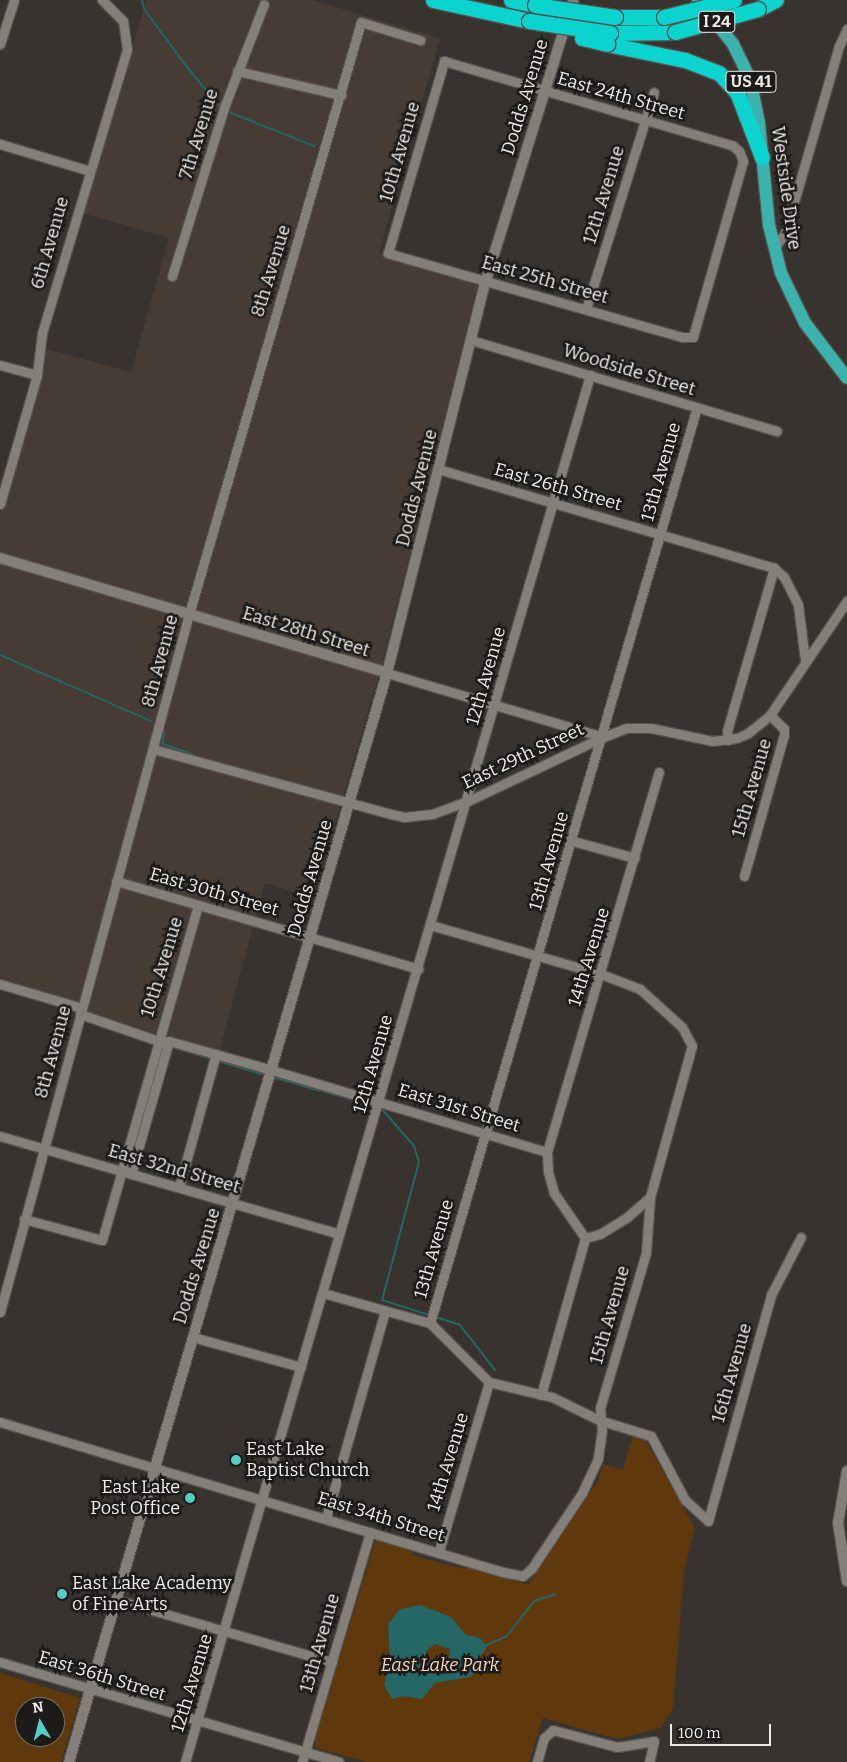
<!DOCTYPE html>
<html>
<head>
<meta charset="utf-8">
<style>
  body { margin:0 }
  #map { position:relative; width:847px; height:1762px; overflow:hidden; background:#38332e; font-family:Bitter,serif }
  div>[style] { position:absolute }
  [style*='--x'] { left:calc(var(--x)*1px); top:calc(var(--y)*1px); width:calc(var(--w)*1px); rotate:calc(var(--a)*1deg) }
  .built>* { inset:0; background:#463c33 }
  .green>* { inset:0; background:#5f380b }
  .water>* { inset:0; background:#246764 }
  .stream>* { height:2px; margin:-1px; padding:0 1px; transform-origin:1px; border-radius:1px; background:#246764 }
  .roads { filter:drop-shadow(1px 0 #55514d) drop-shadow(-1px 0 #55514d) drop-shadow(0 1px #55514d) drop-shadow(0 -1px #55514d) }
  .minor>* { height:9px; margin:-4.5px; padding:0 4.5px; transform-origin:4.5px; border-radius:4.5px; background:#847f79 }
  .tertiary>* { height:10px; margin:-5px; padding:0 5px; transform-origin:5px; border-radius:5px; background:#847f79 }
  .primary>* { height:12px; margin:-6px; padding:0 6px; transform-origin:6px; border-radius:6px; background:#3bb2ab }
  .motorway>* { height:15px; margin:-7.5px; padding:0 7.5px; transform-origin:7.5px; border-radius:7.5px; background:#0ad4cd }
  .bridges { filter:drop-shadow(1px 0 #55514d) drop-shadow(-1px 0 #55514d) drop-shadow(0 1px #55514d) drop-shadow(0 -1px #55514d) }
  .motorway-bridge>* { height:15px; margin:-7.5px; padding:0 7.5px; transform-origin:7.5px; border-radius:7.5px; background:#0ad4cd }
  .dots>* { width:14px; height:14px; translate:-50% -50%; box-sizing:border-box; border:2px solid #1d1b19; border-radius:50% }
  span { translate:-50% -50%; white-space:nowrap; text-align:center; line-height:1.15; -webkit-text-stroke:5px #1d1b19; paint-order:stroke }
  .shield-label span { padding:1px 4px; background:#1d1b19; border:1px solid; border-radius:4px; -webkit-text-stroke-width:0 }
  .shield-label { font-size:16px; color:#eeebe8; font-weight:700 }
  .street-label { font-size:18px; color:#eeebe8 }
  .poi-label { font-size:18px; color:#eeebe8 }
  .left { translate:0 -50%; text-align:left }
  .right { translate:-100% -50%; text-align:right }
  .park-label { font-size:18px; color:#f6d4b5; font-style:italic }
  .north { position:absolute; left:15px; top:1697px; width:50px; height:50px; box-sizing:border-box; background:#1d1b19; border:1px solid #716e6c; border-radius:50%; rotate:352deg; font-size:14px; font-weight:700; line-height:20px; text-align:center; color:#eeebe8 }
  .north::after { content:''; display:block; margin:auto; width:18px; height:22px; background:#54cdc7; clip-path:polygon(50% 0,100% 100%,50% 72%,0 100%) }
  .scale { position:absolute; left:670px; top:1724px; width:101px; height:22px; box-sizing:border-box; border:2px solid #eeebe8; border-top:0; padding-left:6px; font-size:15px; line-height:18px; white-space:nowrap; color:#eeebe8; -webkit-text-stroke:4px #1d1b19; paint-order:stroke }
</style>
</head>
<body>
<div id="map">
  <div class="built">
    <i style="clip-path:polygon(146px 0,312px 0,440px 38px,379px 253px,479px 282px,382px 664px,313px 898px,265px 883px,219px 1052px,84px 1012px,76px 1002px,0 978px,0 513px,47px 349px,131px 372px,169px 238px,79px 212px,103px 151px)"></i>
  </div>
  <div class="green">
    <i style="clip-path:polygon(633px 1435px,644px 1438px,695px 1528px,684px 1570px,673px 1708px,661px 1728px,617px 1739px,543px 1718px,529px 1762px,367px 1762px,316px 1748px,314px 1742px,376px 1539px,413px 1549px,411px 1555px,464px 1569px,466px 1564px,528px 1585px,598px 1481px,603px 1464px,623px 1470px)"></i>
    <i style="clip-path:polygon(evenodd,0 1673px,80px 1698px,61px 1762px,0 1762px,0 1673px,25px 1707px,55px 1707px,55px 1737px,25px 1737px,25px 1707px)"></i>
  </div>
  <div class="water">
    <i style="clip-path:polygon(evenodd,420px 1605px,451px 1617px,466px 1635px,480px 1638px,487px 1647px,480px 1657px,477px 1670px,470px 1677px,435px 1683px,422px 1699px,403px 1696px,392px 1699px,384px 1685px,390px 1662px,388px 1624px,400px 1609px,420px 1605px,435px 1644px,450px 1649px,448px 1662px,436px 1664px,427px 1659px,426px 1651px,435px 1644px)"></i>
  </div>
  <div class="stream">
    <i style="--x:142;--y:0;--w:9;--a:77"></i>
    <i style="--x:144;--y:9;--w:72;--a:53.4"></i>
    <i style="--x:187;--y:67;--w:52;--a:50.5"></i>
    <i style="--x:226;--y:111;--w:95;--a:21.7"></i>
    <i style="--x:0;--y:655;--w:165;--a:23.6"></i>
    <i style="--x:164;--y:728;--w:16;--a:94"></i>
    <i style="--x:163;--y:744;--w:31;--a:19"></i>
    <i style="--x:175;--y:1048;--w:38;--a:17"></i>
    <i style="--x:218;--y:1061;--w:45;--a:16.8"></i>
    <i style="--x:276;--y:1078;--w:46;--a:16.5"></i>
    <i style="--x:325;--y:1092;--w:46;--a:15.3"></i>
    <i style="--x:381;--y:1108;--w:50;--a:49"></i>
    <i style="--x:414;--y:1146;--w:17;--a:73"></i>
    <i style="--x:419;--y:1162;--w:143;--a:105"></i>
    <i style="--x:382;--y:1300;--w:49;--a:17.7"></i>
    <i style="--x:436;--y:1317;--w:25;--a:18"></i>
    <i style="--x:460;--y:1325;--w:57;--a:52.1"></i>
    <i style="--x:484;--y:1646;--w:25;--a:-23"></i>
    <i style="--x:507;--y:1636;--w:44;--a:-52.4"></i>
    <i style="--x:534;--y:1601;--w:22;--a:-18"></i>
  </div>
  <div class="roads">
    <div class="minor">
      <i style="--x:0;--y:44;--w:46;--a:-72.3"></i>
      <i style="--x:444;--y:61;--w:300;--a:16.3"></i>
      <i style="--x:732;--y:145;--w:9;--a:41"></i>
      <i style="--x:739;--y:151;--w:11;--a:68"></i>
      <i style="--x:743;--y:161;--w:183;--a:105.9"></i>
      <i style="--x:693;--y:337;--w:11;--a:180"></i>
      <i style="--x:682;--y:337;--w:306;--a:-164.1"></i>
      <i style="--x:388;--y:253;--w:200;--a:-73.7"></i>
      <i style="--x:237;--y:71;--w:107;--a:13"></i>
      <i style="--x:0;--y:144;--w:94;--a:16.7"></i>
      <i style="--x:774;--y:248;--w:19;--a:-54"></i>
      <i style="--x:785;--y:233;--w:195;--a:-73.9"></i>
      <i style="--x:839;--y:46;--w:19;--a:-65"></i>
      <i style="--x:172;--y:276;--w:179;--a:-72.8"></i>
      <i style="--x:225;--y:105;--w:108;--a:-68.9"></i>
      <i style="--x:586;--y:309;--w:227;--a:-72.6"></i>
      <i style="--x:471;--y:340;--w:319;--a:16.6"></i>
      <i style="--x:0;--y:365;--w:38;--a:15"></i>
      <i style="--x:438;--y:469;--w:350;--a:16.4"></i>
      <i style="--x:774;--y:568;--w:13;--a:42"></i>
      <i style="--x:784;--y:577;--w:31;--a:63"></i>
      <i style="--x:798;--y:605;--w:55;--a:82.7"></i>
      <i style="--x:0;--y:504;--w:134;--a:-74"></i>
      <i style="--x:37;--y:375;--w:42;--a:-83.2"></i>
      <i style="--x:42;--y:333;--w:296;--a:-73.3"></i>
      <i style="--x:127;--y:49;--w:28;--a:-98"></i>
      <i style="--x:123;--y:21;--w:30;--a:-135"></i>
      <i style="--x:387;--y:673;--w:225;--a:16.5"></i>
      <i style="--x:728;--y:740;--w:9;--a:-96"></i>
      <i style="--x:727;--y:731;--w:170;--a:-73.9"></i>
      <i style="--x:153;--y:749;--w:247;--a:15.3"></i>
      <i style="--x:391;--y:814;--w:13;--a:13"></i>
      <i style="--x:404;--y:817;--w:28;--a:-6"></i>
      <i style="--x:432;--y:814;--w:38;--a:-20"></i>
      <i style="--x:468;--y:801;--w:149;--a:-25.4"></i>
      <i style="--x:603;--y:737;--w:26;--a:-21"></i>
      <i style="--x:627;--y:728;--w:24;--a:0"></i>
      <i style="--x:651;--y:728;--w:62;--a:12"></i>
      <i style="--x:712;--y:741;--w:25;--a:-7"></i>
      <i style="--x:737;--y:738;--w:12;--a:-24"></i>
      <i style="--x:748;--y:733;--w:28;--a:-39"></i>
      <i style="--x:770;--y:715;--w:138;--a:-56"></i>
      <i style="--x:573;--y:841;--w:64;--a:15.3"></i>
      <i style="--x:744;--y:876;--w:147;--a:-74.2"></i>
      <i style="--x:784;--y:735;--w:6;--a:-90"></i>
      <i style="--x:784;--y:729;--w:20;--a:-135"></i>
      <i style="--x:116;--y:881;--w:315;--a:16.2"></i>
      <i style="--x:0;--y:984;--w:85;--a:16.3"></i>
      <i style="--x:80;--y:1014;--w:87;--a:18.9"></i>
      <i style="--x:162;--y:1042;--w:7;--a:-8"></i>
      <i style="--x:169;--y:1041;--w:100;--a:15.7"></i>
      <i style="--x:265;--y:1068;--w:294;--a:16.6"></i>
      <i style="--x:0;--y:1136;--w:353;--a:16.1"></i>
      <i style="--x:131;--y:1174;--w:138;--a:-74.1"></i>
      <i style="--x:179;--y:1187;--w:138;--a:-74.5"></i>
      <i style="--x:24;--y:1219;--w:81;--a:15.1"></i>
      <i style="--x:102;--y:1240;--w:348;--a:-74"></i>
      <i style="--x:585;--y:1238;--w:55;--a:-124.6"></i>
      <i style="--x:554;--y:1193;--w:22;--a:-106"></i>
      <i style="--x:548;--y:1172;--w:20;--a:-93"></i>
      <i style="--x:547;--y:1152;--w:396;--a:-73.6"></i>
      <i style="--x:585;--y:1238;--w:16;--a:-15"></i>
      <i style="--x:600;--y:1234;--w:31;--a:-32"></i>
      <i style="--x:626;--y:1218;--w:32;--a:-41"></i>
      <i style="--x:323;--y:1293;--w:111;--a:15.7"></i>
      <i style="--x:430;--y:1323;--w:83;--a:45"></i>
      <i style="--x:489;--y:1382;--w:65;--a:13.4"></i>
      <i style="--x:552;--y:1397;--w:52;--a:26.1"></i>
      <i style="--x:599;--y:1420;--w:54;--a:17.1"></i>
      <i style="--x:651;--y:1436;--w:72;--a:62"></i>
      <i style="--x:685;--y:1500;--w:31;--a:42"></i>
      <i style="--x:708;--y:1521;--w:235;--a:-74.4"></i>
      <i style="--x:771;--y:1295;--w:65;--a:-62.7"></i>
      <i style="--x:0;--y:1312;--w:723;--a:-74.85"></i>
      <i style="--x:189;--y:614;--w:616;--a:-73.8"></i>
      <i style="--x:361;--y:22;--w:62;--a:17"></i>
      <i style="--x:430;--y:1323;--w:954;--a:-73.75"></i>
      <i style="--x:193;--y:1337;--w:112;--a:15.5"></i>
      <i style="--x:541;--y:1395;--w:163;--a:-74.3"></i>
      <i style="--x:0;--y:1422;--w:525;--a:16.61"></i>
      <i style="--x:503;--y:1572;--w:20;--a:11"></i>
      <i style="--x:523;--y:1576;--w:12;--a:-42"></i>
      <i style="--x:532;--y:1568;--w:90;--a:-56.3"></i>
      <i style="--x:582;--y:1493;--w:38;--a:-65"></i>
      <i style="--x:598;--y:1458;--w:27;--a:-82"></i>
      <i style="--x:602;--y:1431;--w:23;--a:-95"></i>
      <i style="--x:600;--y:1408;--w:162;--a:-73.5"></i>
      <i style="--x:646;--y:1253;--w:56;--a:-85.9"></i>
      <i style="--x:650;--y:1197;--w:157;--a:-74.5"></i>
      <i style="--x:692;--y:1046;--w:21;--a:-118"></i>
      <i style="--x:682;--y:1027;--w:57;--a:-137.9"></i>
      <i style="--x:640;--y:989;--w:42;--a:-159"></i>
      <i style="--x:601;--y:974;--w:178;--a:-164"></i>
      <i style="--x:326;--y:1518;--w:215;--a:-74.1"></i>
      <i style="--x:439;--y:1551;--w:176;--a:-73.5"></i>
      <i style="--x:117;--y:1600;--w:224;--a:16.1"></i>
      <i style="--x:0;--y:1662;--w:353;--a:16.4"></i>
      <i style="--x:185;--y:1762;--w:1445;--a:-73.72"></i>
      <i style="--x:302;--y:1762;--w:240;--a:-73.5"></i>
      <i style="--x:537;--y:1762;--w:25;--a:-74"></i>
      <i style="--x:544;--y:1738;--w:12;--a:-42"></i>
      <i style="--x:553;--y:1730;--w:66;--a:14.9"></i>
      <i style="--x:617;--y:1747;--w:37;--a:-9"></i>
      <i style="--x:654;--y:1741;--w:22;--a:103"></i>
    </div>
    <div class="tertiary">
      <i style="--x:0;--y:558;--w:404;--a:16.5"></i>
      <i style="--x:847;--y:1471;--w:53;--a:99.8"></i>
      <i style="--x:838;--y:1523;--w:59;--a:81.2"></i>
      <i style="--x:69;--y:1762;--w:1134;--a:-73.72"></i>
      <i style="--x:387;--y:673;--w:405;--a:-75.9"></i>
      <i style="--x:486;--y:280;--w:293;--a:-72.7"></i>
    </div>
    <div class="primary">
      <i style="--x:698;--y:0;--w:56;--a:51.5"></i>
      <i style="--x:733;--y:44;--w:39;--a:64"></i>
      <i style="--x:750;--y:79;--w:45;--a:78.4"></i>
      <i style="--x:759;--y:123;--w:102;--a:84.4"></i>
      <i style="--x:769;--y:225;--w:49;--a:76"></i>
      <i style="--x:781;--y:273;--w:55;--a:64.4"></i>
      <i style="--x:805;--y:323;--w:69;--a:52.6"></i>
    </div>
    <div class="motorway">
      <i style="--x:433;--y:0;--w:98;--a:12.3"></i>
      <i style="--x:511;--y:0;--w:25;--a:12"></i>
      <i style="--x:758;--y:9;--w:20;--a:-27"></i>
      <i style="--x:615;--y:17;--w:49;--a:0"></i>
      <i style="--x:610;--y:33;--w:65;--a:-0.9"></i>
      <i style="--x:607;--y:44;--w:80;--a:11.6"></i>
      <i style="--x:685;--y:60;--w:36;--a:21"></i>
      <i style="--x:719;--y:73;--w:26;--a:47"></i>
      <i style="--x:737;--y:92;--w:70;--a:69"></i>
    </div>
  </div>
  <div class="bridges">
    <div class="motorway-bridge">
      <i style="--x:535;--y:5;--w:81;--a:8.5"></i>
      <i style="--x:664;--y:17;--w:72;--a:-13.7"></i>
      <i style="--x:529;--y:21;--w:82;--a:8.4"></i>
      <i style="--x:675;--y:32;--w:86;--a:-15.5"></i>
      <i style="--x:582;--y:38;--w:26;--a:13"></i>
    </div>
  </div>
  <div class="dots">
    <i style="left:236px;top:1460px;background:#54cdc7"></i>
    <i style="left:190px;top:1498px;background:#54cdc7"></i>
    <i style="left:62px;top:1594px;background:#54cdc7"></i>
  </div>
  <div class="shield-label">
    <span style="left:717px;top:22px">I 24</span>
    <span style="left:751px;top:82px">US 41</span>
  </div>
  <div class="street-label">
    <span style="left:621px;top:96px;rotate:16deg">East 24th Street</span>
    <span style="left:525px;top:97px;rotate:-73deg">Dodds Avenue</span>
    <span style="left:199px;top:134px;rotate:-73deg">7th Avenue</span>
    <span style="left:400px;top:152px;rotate:-74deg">10th Avenue</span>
    <span style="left:786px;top:188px;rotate:82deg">Westside Drive</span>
    <span style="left:604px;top:195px;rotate:-73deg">12th Avenue</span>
    <span style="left:50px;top:243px;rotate:-74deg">6th Avenue</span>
    <span style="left:271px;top:271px;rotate:-73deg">8th Avenue</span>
    <span style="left:545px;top:280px;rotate:16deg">East 25th Street</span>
    <span style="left:629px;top:370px;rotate:17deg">Woodside Street</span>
    <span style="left:661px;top:472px;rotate:-74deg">13th Avenue</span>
    <span style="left:558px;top:487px;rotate:16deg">East 26th Street</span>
    <span style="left:417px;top:488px;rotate:-76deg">Dodds Avenue</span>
    <span style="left:306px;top:632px;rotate:17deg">East 28th Street</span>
    <span style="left:160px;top:661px;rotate:-75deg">8th Avenue</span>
    <span style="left:486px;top:676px;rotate:-74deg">12th Avenue</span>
    <span style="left:523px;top:756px;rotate:-25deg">East 29th Street</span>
    <span style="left:752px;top:788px;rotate:-74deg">15th Avenue</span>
    <span style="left:549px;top:861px;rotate:-74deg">13th Avenue</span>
    <span style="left:310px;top:878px;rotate:-74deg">Dodds Avenue</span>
    <span style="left:214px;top:892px;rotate:16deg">East 30th Street</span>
    <span style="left:589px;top:957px;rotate:-73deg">14th Avenue</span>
    <span style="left:162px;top:967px;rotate:-73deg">10th Avenue</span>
    <span style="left:53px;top:1052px;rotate:-75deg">8th Avenue</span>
    <span style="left:373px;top:1064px;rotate:-74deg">12th Avenue</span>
    <span style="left:459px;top:1108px;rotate:17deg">East 31st Street</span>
    <span style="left:174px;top:1169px;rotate:16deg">East 32nd Street</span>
    <span style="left:434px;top:1249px;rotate:-74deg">13th Avenue</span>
    <span style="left:197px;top:1266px;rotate:-73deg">Dodds Avenue</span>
    <span style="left:610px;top:1315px;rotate:-74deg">15th Avenue</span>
    <span style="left:732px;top:1373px;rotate:-74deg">16th Avenue</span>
    <span style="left:448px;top:1462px;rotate:-73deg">14th Avenue</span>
    <span style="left:381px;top:1517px;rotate:17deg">East 34th Street</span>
    <span style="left:320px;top:1643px;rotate:-74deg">13th Avenue</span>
    <span style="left:102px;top:1676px;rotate:17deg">East 36th Street</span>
    <span style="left:192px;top:1683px;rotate:-73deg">12th Avenue</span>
  </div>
  <div class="poi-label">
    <span class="left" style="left:246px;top:1460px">East Lake<br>Baptist Church</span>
    <span class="right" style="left:180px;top:1498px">East Lake<br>Post Office</span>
    <span class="left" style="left:72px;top:1594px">East Lake Academy<br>of Fine Arts</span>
  </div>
  <div class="park-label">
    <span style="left:440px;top:1665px">East Lake Park</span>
  </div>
  <div class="north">N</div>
  <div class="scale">100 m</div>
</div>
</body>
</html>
